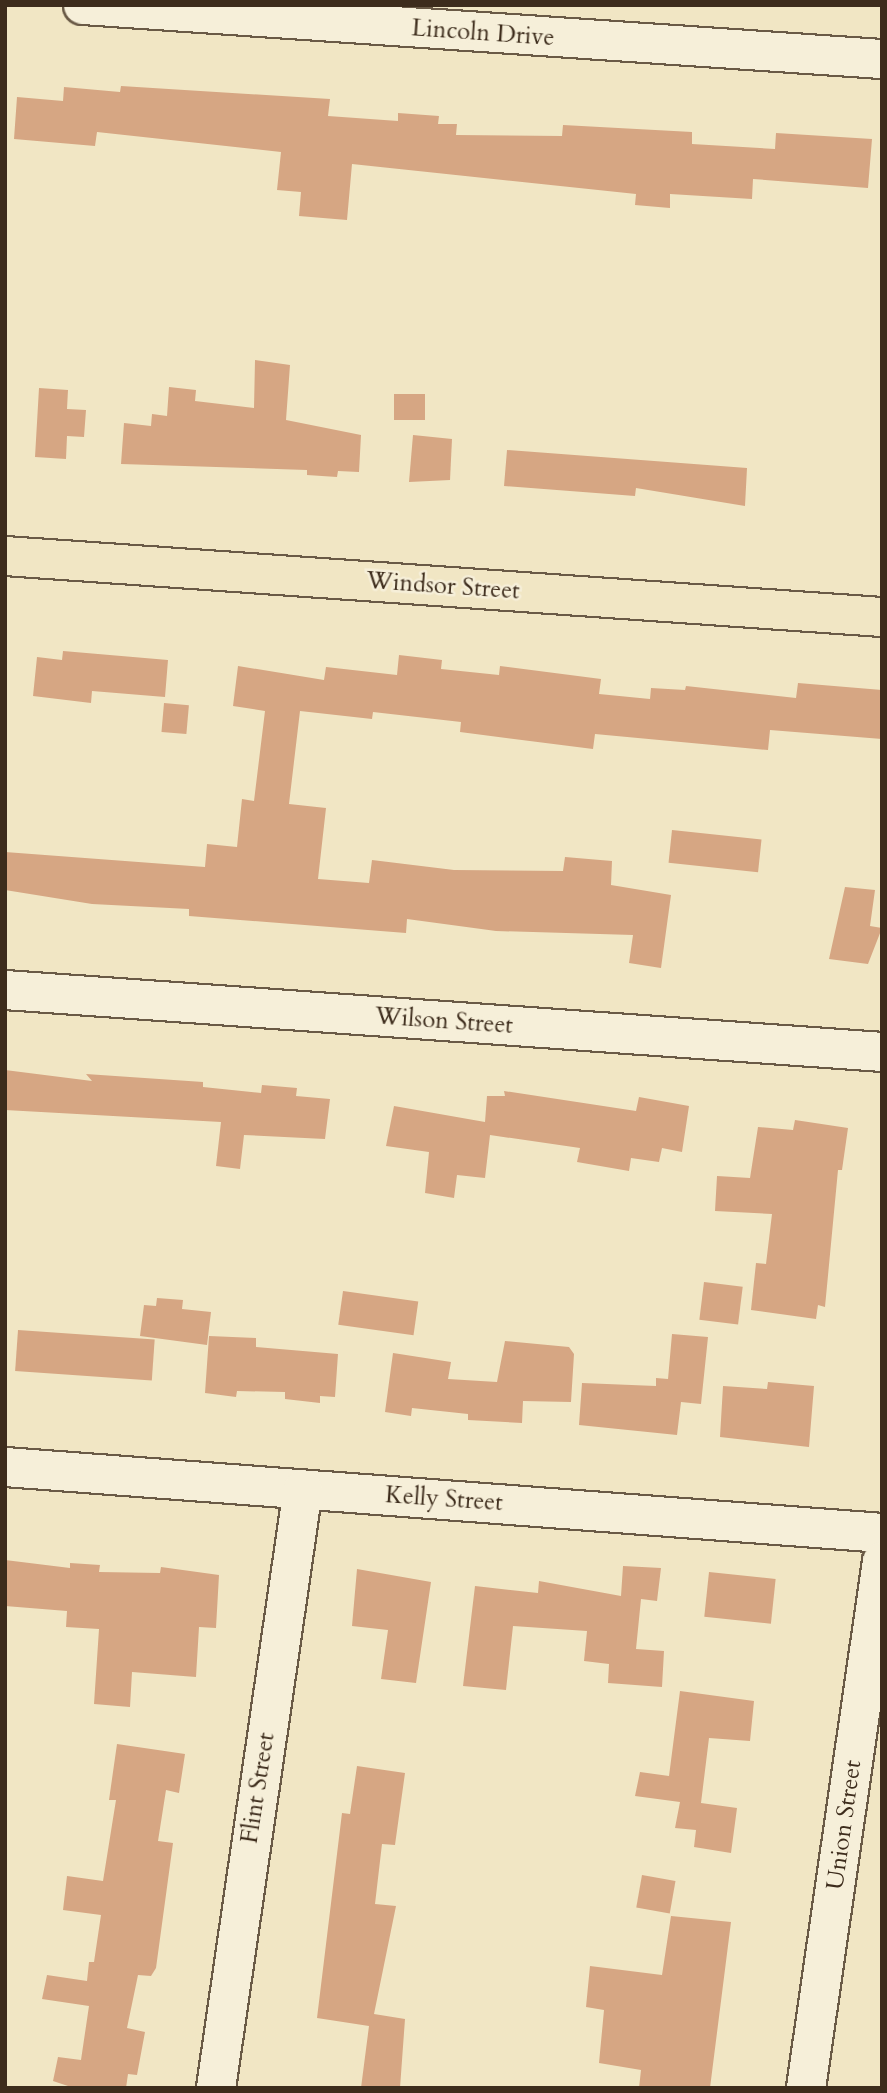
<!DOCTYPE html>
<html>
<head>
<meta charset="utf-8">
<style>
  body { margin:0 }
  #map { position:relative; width:887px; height:2093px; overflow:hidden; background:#f1e6c4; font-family:Cardo,serif }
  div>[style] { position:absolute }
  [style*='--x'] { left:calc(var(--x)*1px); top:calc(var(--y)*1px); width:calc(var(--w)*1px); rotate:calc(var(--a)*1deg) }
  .building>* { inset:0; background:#d6a683; transform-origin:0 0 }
  .roads { filter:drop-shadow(2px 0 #6a5a46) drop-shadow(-2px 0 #6a5a46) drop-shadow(0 2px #6a5a46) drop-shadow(0 -2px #6a5a46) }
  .street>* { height:38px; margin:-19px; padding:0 19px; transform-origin:19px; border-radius:19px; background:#f6efd9 }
  .primary>* { height:38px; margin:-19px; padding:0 19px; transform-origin:19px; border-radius:19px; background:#f1e6c4 }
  span { translate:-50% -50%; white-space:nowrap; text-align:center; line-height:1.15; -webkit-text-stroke:5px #f6efd9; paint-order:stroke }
  .street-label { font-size:24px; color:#3d2c1c }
  .frame { position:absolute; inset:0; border:7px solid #3d2c1c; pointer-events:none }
</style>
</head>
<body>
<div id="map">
  <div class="building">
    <i style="clip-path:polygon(121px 86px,330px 99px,328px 116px,398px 121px,398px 113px,439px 116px,438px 124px,457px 124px,456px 135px,562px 136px,563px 125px,692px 132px,692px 144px,775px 149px,776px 133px,872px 139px,868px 188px,753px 179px,752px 199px,670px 194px,670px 208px,635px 205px,636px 194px,352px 164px,347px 220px,299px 216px,301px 192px,277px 190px,281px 152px,97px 132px,95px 146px,14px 139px,17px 97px,63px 101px,64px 87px,120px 92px)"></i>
    <i style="clip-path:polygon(255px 360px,290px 365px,286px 420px,361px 435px,359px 472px,338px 471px,337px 477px,307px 475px,307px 470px,121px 464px,124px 423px,151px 426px,152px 414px,167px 416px,169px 387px,196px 390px,195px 401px,254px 408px)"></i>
    <i style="clip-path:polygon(39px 388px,68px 390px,67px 409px,86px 410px,84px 437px,67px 436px,66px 459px,35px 457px)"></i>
    <i style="left:394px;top:394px;width:31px;height:26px"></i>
    <i style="clip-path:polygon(413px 435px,452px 439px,450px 480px,409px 482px)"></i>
    <i style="clip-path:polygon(507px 450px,747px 468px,745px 506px,636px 488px,635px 496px,504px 486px)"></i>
    <i style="clip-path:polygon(63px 651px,168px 660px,165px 697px,92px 691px,91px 703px,33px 696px,37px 657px,62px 660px)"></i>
    <i style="clip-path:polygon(399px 655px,442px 660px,441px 669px,499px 675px,500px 666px,601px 679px,599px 694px,650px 699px,651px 688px,685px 690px,686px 686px,796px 698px,798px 683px,882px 690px,882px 739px,770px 730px,768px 750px,595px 734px,593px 749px,460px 732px,461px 722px,373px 712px,372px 719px,300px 711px,289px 804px,326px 808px,318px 879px,369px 883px,372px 860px,454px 870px,563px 871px,565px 857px,612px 861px,611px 885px,671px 895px,661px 968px,629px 963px,633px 935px,496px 931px,407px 919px,406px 933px,189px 916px,189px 909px,92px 904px,5px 890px,5px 852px,205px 867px,207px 844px,237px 847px,242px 799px,254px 801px,265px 711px,233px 706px,238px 666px,324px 680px,326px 667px,397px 675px)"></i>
    <i style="left:164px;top:703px;width:25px;height:29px;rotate:5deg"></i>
    <i style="left:672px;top:830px;width:90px;height:33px;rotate:6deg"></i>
    <i style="clip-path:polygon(845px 887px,875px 890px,870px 926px,882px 928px,868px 964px,829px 959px)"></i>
    <i style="clip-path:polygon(5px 1070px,92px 1081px,86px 1074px,203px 1082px,203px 1087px,261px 1093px,262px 1085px,297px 1088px,296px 1096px,330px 1099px,325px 1139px,244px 1135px,240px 1169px,216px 1166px,221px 1122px,5px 1110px)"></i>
    <i style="clip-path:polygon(504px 1091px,636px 1111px,639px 1097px,689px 1106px,682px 1152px,662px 1148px,659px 1162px,631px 1158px,629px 1171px,577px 1162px,580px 1148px,490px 1135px,485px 1178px,457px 1175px,454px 1198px,425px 1193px,429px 1152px,386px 1146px,394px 1106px,485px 1122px,487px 1096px,505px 1096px)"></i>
    <i style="clip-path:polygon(795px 1120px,848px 1128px,842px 1170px,838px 1170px,825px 1307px,818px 1305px,816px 1319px,751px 1310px,756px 1263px,766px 1264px,772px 1214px,715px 1211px,717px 1176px,750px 1178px,758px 1127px,793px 1130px)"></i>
    <i style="left:704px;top:1282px;width:39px;height:38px;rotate:7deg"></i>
    <i style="left:343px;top:1291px;width:76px;height:34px;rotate:8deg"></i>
    <i style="clip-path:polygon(157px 1298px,183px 1300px,182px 1309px,211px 1312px,207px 1345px,140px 1336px,144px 1305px,156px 1306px)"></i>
    <i style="left:18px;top:1330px;width:137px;height:41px;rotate:4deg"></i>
    <i style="clip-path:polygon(672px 1334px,708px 1337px,701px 1404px,681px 1402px,677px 1435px,579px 1425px,582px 1383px,656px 1386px,656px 1378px,668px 1379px)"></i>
    <i style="clip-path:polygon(209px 1336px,256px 1338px,256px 1347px,338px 1354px,335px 1397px,320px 1396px,320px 1403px,285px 1399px,285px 1392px,237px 1391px,236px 1397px,205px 1393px)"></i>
    <i style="clip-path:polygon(505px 1341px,569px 1347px,574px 1354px,571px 1402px,523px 1401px,522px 1423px,468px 1420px,468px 1414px,412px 1408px,411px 1416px,385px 1412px,393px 1353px,451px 1362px,448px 1379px,497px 1382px)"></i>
    <i style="clip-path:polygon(768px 1382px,814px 1386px,809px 1447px,720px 1437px,723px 1386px,767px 1389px)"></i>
    <i style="clip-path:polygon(5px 1560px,70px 1568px,70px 1563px,100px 1565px,99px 1572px,160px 1573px,161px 1567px,219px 1575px,216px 1628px,199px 1627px,196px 1677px,132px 1672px,130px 1707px,94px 1704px,99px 1629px,66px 1627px,67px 1611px,5px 1606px)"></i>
    <i style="clip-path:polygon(623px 1566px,661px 1568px,657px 1601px,641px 1599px,636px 1649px,664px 1651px,662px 1687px,608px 1683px,609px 1664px,584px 1661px,587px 1631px,513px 1626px,506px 1690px,463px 1686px,475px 1586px,538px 1593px,539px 1581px,621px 1596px)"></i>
    <i style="clip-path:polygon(357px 1569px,431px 1582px,416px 1683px,381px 1679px,388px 1630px,352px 1626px)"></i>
    <i style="left:709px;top:1572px;width:67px;height:45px;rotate:6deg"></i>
    <i style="clip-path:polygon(680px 1691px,754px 1701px,750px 1741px,709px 1738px,701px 1803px,737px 1808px,731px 1853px,694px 1847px,696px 1830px,675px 1828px,680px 1802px,635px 1796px,640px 1772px,669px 1776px)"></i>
    <i style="clip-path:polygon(117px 1744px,185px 1754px,179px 1793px,166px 1790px,158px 1841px,173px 1843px,156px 1968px,151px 1976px,138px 1975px,127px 2028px,145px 2032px,137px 2075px,128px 2074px,126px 2088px,74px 2088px,53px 2081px,58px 2057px,81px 2060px,89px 2006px,42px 1999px,47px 1975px,87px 1981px,89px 1962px,94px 1962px,101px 1915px,63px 1910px,67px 1876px,103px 1881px,116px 1800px,109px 1800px)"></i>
    <i style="clip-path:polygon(357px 1766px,405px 1773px,395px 1845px,382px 1844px,375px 1904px,396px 1906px,374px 2014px,405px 2019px,400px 2088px,361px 2088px,369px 2026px,317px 2018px,342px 1813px,350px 1814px)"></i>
    <i style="left:642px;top:1875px;width:34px;height:33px;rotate:10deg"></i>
    <i style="clip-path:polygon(671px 1916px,731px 1922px,710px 2088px,639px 2088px,641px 2070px,599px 2063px,604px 2010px,586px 2007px,590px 1966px,662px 1975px)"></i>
  </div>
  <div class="roads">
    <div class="street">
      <i style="--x:83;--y:5;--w:801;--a:3.87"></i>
      <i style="--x:5;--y:990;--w:879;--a:4.04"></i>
      <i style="--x:5;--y:1467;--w:879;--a:4.3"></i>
      <i style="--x:216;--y:2088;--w:605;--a:-81.74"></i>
      <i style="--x:806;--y:2088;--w:532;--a:-81.79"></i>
    </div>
    <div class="primary">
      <i style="--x:5;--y:556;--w:879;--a:3.98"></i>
    </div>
  </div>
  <div class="street-label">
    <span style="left:483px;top:33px;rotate:4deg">Lincoln Drive</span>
    <span style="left:443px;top:586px;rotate:4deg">Windsor Street</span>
    <span style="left:444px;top:1021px;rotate:4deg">Wilson Street</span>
    <span style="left:444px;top:1499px;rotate:4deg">Kelly Street</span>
    <span style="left:258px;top:1788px;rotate:-81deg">Flint Street</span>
    <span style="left:844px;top:1825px;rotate:-82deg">Union Street</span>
  </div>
  <div class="frame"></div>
</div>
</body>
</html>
